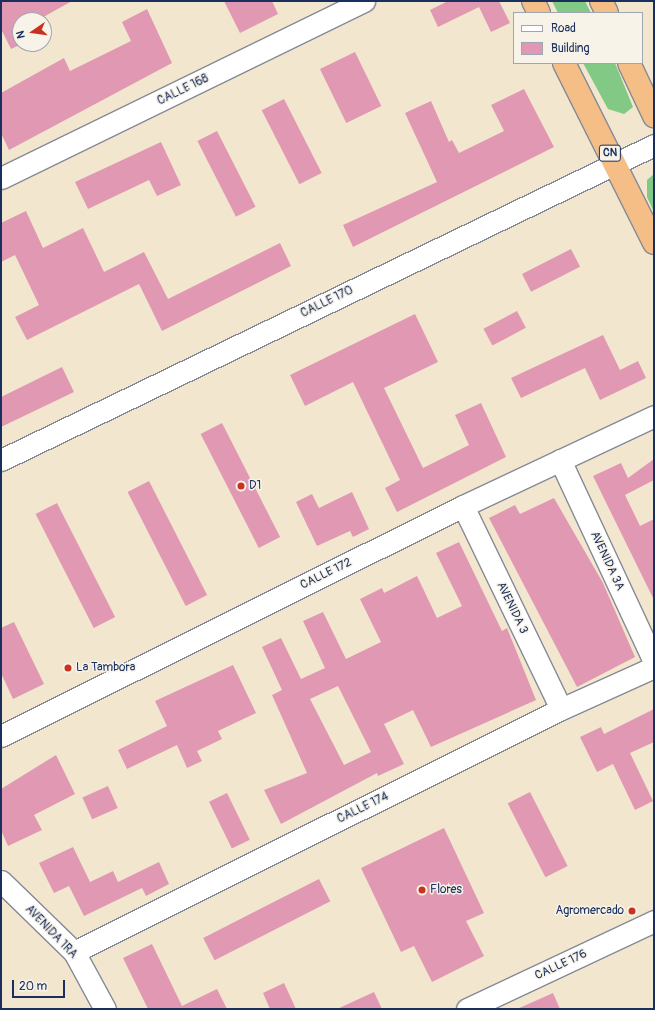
<!DOCTYPE html>
<html>
<head>
<meta charset="utf-8">
<style>
  body { margin:0 }
  #map { position:relative; width:655px; height:1010px; overflow:hidden; background:#f2e6ce; font-family:Pangolin,sans-serif }
  div>[style] { position:absolute }
  [style*='--x'] { left:calc(var(--x)*1px); top:calc(var(--y)*1px); width:calc(var(--w)*1px); rotate:calc(var(--a)*1deg) }
  .green>* { inset:0; background:#81c985 }
  .building>* { inset:0; background:#e199b3; transform-origin:0 0 }
  .roads { filter:drop-shadow(1px 0 #868a96) drop-shadow(-1px 0 #868a96) drop-shadow(0 1px #868a96) drop-shadow(0 -1px #868a96) }
  .minor>* { height:21px; margin:-10.5px; padding:0 10.5px; transform-origin:10.5px; border-radius:10.5px; background:#fff }
  .highway>* { height:22px; margin:-11px; padding:0 11px; transform-origin:11px; border-radius:11px; background:#f5be86 }
  .dots>* { width:11px; height:11px; translate:-50% -50%; box-sizing:border-box; border:2px solid #f7f3e8; border-radius:50% }
  span { translate:-50% -50%; white-space:nowrap; text-align:center; line-height:1.15; -webkit-text-stroke:3px #f7f3e8; paint-order:stroke }
  .shield-label span { padding:1px 3px; background:#f7f3e8; border:1px solid; border-radius:3px; -webkit-text-stroke-width:0 }
  .shield-label { font-size:11px; color:#1b2f5e; font-weight:700 }
  .street-label { font-size:12px; color:#1b2f5e }
  .poi-label { font-size:12px; color:#1b2f5e }
  .left { translate:0 -50%; text-align:left }
  .right { translate:-100% -50%; text-align:right }
  .frame { position:absolute; inset:0; border:2px solid #1b2f5e; pointer-events:none }
  .legend { position:absolute; left:513px; top:12px; width:130px; height:52px; box-sizing:border-box; background:#f7f3e8; border:1px solid #9fa5b1; margin:0; padding:5px 7px; list-style:none; font-size:12px; color:#1b2f5e }
  .legend li { display:flex; align-items:center; gap:8px; height:20px }
  .legend b { width:20px; border:1px solid #9fa5b1 }
  .north { position:absolute; left:12px; top:12px; width:40px; height:40px; box-sizing:border-box; background:#f7f3e8; border:1px solid #9fa5b1; border-radius:50%; rotate:257deg; font-size:11px; font-weight:700; line-height:16px; text-align:center; color:#1b2f5e }
  .north::after { content:''; display:block; margin:auto; width:14px; height:18px; background:#c8321e; clip-path:polygon(50% 0,100% 100%,50% 72%,0 100%) }
  .scale { position:absolute; left:12px; top:980px; width:53px; height:18px; box-sizing:border-box; border:2px solid #1b2f5e; border-top:0; padding-left:5px; font-size:12px; line-height:14px; white-space:nowrap; color:#1b2f5e; -webkit-text-stroke:3px #f7f3e8; paint-order:stroke }
</style>
</head>
<body>
<div id="map">
  <div class="green">
    <i style="clip-path:polygon(552px 1px,585px 1px,591px 13px,558px 13px)"></i>
    <i style="clip-path:polygon(583px 63px,615px 63px,633px 107px,624px 114px,608px 109px)"></i>
    <i style="clip-path:polygon(654px 174px,654px 212px,647px 197px,647px 180px)"></i>
  </div>
  <div class="building">
    <i style="clip-path:polygon(1px 1px,72px 1px,38px 20px,20px 20px,22px 44px,11px 49px,1px 29px)"></i>
    <i style="clip-path:polygon(224px 1px,272px 1px,278px 14px,240px 33px)"></i>
    <i style="clip-path:polygon(448px 1px,499px 1px,510px 23px,491px 32px,479px 7px,438px 27px,430px 10px)"></i>
    <i style="clip-path:polygon(147px 9px,172px 63px,9px 150px,1px 133px,1px 93px,64px 58px,70px 71px,131px 41px,122px 22px)"></i>
    <i style="left:355px;top:52px;width:60px;height:39px;rotate:64deg"></i>
    <i style="clip-path:polygon(524px 89px,554px 147px,353px 247px,343px 225px,437px 182px,405px 113px,431px 101px,449px 142px,452px 140px,459px 153px,504px 131px,491px 105px)"></i>
    <i style="left:284px;top:99px;width:83px;height:25px;rotate:63deg"></i>
    <i style="left:217px;top:131px;width:85px;height:22px;rotate:63deg"></i>
    <i style="clip-path:polygon(161px 142px,181px 185px,157px 196px,149px 180px,88px 209px,75px 182px)"></i>
    <i style="clip-path:polygon(26px 211px,43px 248px,83px 228px,104px 272px,144px 252px,168px 299px,280px 243px,291px 266px,162px 331px,139px 284px,27px 340px,15px 317px,39px 305px,15px 255px,1px 262px,1px 223px)"></i>
    <i style="left:571px;top:249px;width:20px;height:55px;rotate:63deg"></i>
    <i style="left:517px;top:311px;width:19px;height:38px;rotate:62deg"></i>
    <i style="clip-path:polygon(415px 314px,438px 362px,384px 388px,423px 468px,469px 445px,455px 415px,481px 403px,506px 457px,397px 512px,385px 488px,400px 480px,353px 382px,305px 406px,290px 375px)"></i>
    <i style="clip-path:polygon(603px 335px,620px 370px,638px 361px,646px 378px,600px 400px,585px 368px,521px 398px,511px 378px)"></i>
    <i style="clip-path:polygon(62px 367px,74px 392px,1px 427px,1px 397px)"></i>
    <i style="left:222px;top:423px;width:128px;height:24px;rotate:63deg"></i>
    <i style="clip-path:polygon(654px 459px,654px 480px,625px 495px,640px 526px,654px 519px,654px 600px,593px 476px,621px 463px,628px 478px)"></i>
    <i style="left:149px;top:481px;width:128px;height:24px;rotate:63deg"></i>
    <i style="clip-path:polygon(352px 492px,369px 529px,353px 537px,350px 531px,317px 546px,296px 502px,312px 494px,319px 508px)"></i>
    <i style="clip-path:polygon(554px 498px,603px 583px,635px 657px,577px 687px,489px 518px,515px 505px,520px 514px)"></i>
    <i style="left:57px;top:503px;width:128px;height:24px;rotate:63deg"></i>
    <i style="clip-path:polygon(evenodd,459px 542px,502px 631px,507px 628px,536px 700px,431px 747px,413px 710px,384px 724px,404px 764px,378px 776px,377px 773px,281px 824px,264px 790px,307px 773px,272px 695px,282px 690px,262px 647px,281px 638px,301px 679px,325px 668px,303px 621px,323px 612px,346px 659px,381px 642px,360px 599px,382px 588px,384px 593px,417px 576px,437px 618px,462px 606px,436px 553px,459px 542px,338px 686px,371px 752px,344px 765px,310px 699px,338px 686px)"></i>
    <i style="clip-path:polygon(14px 622px,44px 684px,13px 699px,1px 673px,1px 628px)"></i>
    <i style="clip-path:polygon(233px 665px,256px 713px,218px 731px,222px 739px,197px 751px,202px 761px,187px 768px,177px 745px,127px 769px,118px 750px,167px 726px,155px 701px)"></i>
    <i style="clip-path:polygon(654px 709px,654px 742px,630px 753px,653px 801px,635px 810px,613px 764px,597px 772px,580px 737px,601px 727px,604px 734px)"></i>
    <i style="clip-path:polygon(56px 755px,75px 794px,34px 815px,42px 830px,8px 846px,1px 830px,1px 789px)"></i>
    <i style="left:108px;top:786px;width:24px;height:28px;rotate:66deg"></i>
    <i style="left:530px;top:792px;width:83px;height:25px;rotate:63deg"></i>
    <i style="left:227px;top:793px;width:52px;height:20px;rotate:64deg"></i>
    <i style="clip-path:polygon(444px 828px,484px 913px,466px 921px,484px 956px,432px 982px,414px 946px,401px 952px,361px 868px)"></i>
    <i style="clip-path:polygon(73px 847px,90px 882px,113px 871px,118px 882px,159px 862px,169px 884px,146px 896px,142px 888px,84px 916px,69px 886px,54px 893px,39px 863px)"></i>
    <i style="left:319px;top:879px;width:25px;height:130px;rotate:63deg"></i>
    <i style="clip-path:polygon(152px 944px,182px 1006px,217px 989px,227px 1009px,148px 1009px,123px 958px)"></i>
    <i style="clip-path:polygon(284px 983px,296px 1009px,270px 1009px,263px 993px)"></i>
    <i style="clip-path:polygon(374px 992px,382px 1009px,337px 1009px)"></i>
    <i style="clip-path:polygon(553px 993px,560px 1009px,517px 1009px)"></i>
  </div>
  <div class="roads">
    <div class="minor">
      <i style="--x:1;--y:178;--w:404;--a:-26"></i>
      <i style="--x:1;--y:460;--w:725;--a:-25.75"></i>
      <i style="--x:560;--y:460;--w:223;--a:65"></i>
      <i style="--x:463;--y:506;--w:225;--a:64.2"></i>
      <i style="--x:1;--y:736;--w:516;--a:-26.47"></i>
      <i style="--x:463;--y:506;--w:211;--a:-25.2"></i>
      <i style="--x:1;--y:881;--w:102;--a:44.2"></i>
      <i style="--x:74;--y:952;--w:65;--a:61.5"></i>
      <i style="--x:74;--y:952;--w:544;--a:-26.52"></i>
      <i style="--x:561;--y:709;--w:102;--a:-24.3"></i>
      <i style="--x:467;--y:1009;--w:207;--a:-25.2"></i>
    </div>
    <div class="highway">
      <i style="--x:533;--y:1;--w:13;--a:63"></i>
      <i style="--x:601;--y:1;--w:13;--a:63"></i>
      <i style="--x:564;--y:63;--w:201;--a:63.4"></i>
      <i style="--x:629;--y:63;--w:59;--a:64.7"></i>
    </div>
  </div>
  <div class="dots">
    <i style="left:241px;top:486px;background:#c8321e"></i>
    <i style="left:68px;top:668px;background:#c8321e"></i>
    <i style="left:422px;top:890px;background:#c8321e"></i>
    <i style="left:632px;top:911px;background:#c8321e"></i>
  </div>
  <div class="shield-label">
    <span style="left:610px;top:153px">CN</span>
  </div>
  <div class="street-label">
    <span style="left:183px;top:90px;rotate:-26deg">CALLE 168</span>
    <span style="left:327px;top:302px;rotate:-26deg">CALLE 170</span>
    <span style="left:607px;top:561px;rotate:65deg">AVENIDA 3A</span>
    <span style="left:326px;top:574px;rotate:-26deg">CALLE 172</span>
    <span style="left:512px;top:608px;rotate:64deg">AVENIDA 3</span>
    <span style="left:363px;top:808px;rotate:-26deg">CALLE 174</span>
    <span style="left:51px;top:932px;rotate:46deg">AVENIDA 1RA</span>
    <span style="left:561px;top:965px;rotate:-25deg">CALLE 176</span>
  </div>
  <div class="poi-label">
    <span class="left" style="left:249px;top:486px">D1</span>
    <span class="left" style="left:76px;top:668px">La Tambora</span>
    <span class="left" style="left:430px;top:890px">Flores</span>
    <span class="right" style="left:624px;top:911px">Agromercado</span>
  </div>
  <div class="frame"></div>
  <ul class="legend">
  <li><b style="height:5px;background:#fff"></b>Road</li>
  <li><b style="height:11px;background:#e199b3"></b>Building</li>
  </ul>
  <div class="north">N</div>
  <div class="scale">20 m</div>
</div>
</body>
</html>
